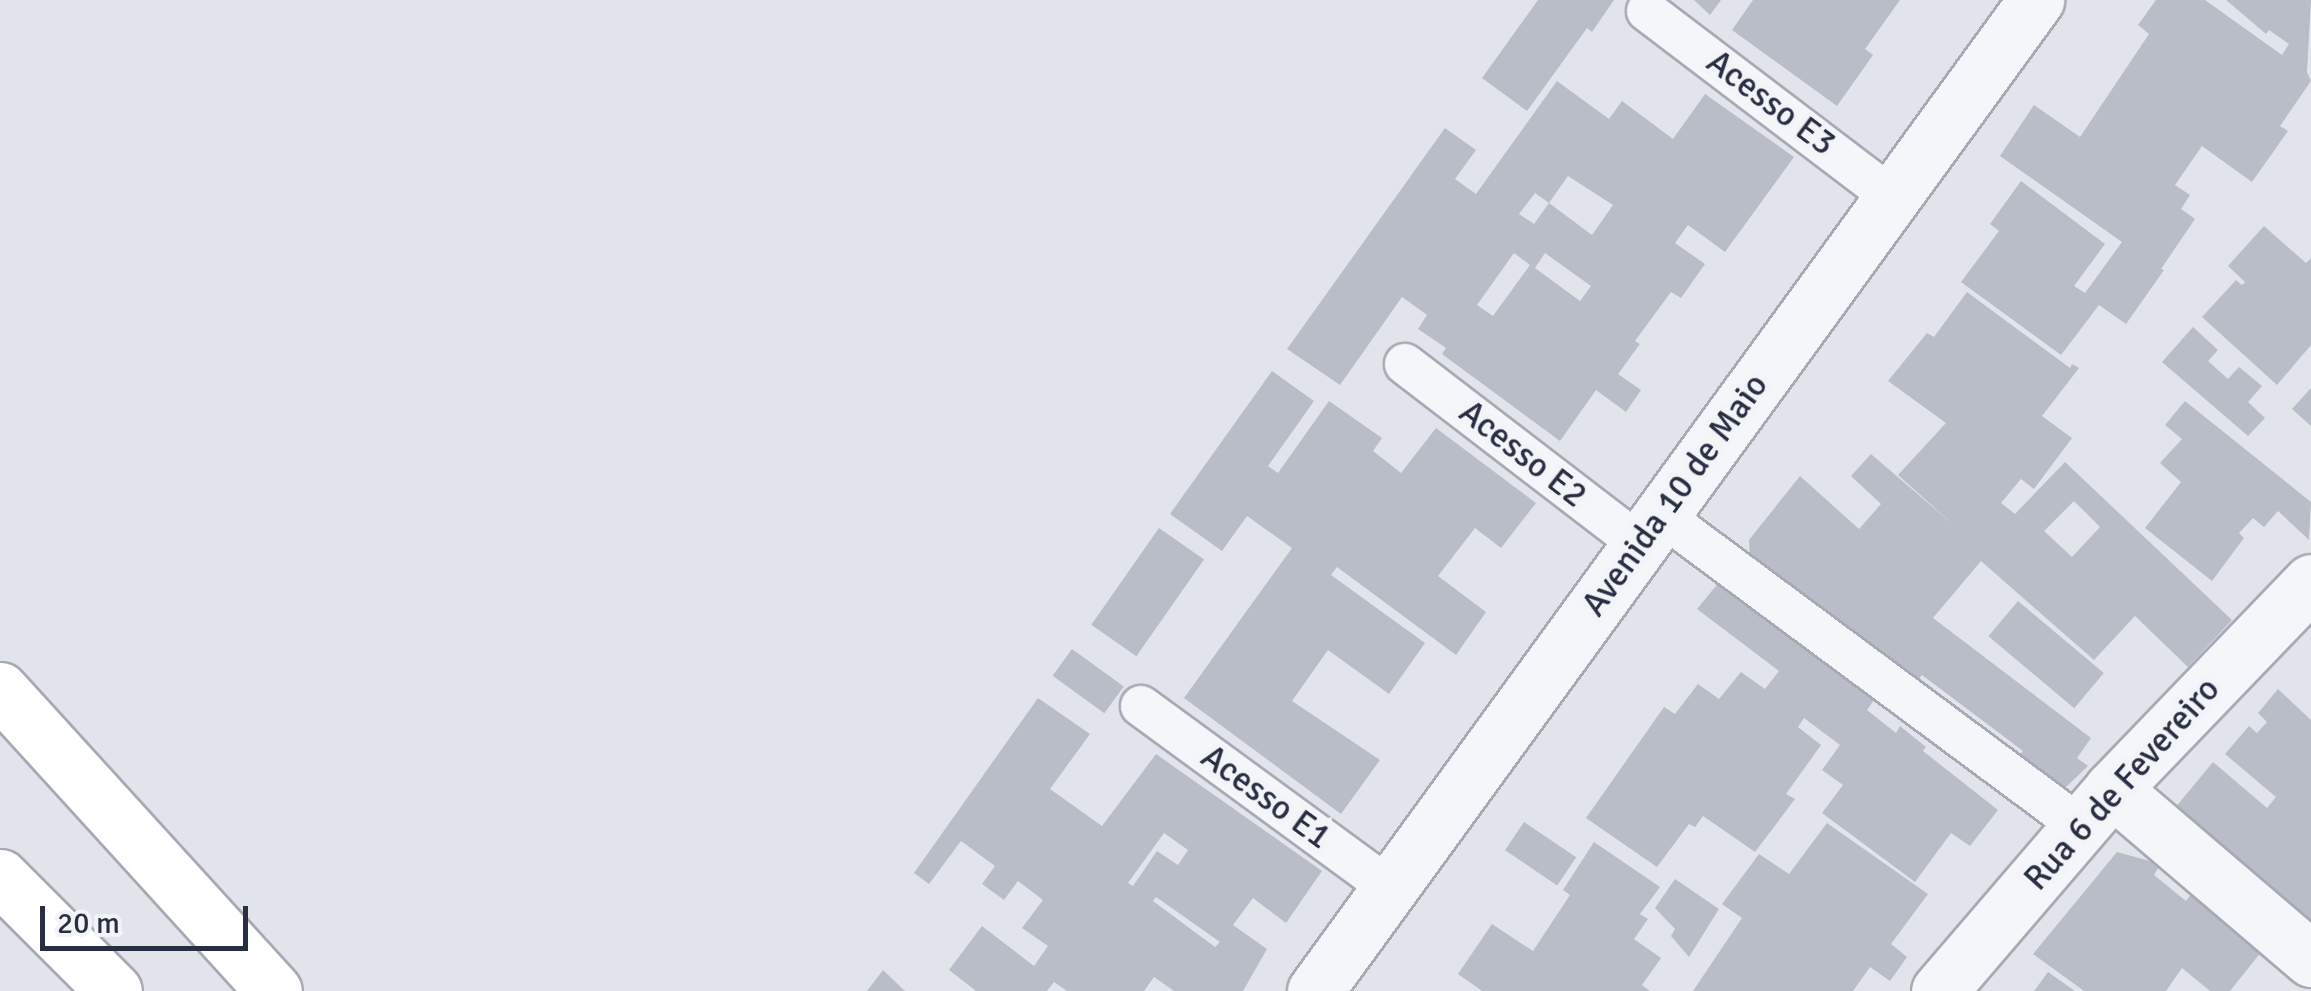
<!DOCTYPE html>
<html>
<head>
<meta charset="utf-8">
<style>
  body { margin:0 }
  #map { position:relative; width:2311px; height:991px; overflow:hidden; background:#e2e4eb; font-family:Signika,sans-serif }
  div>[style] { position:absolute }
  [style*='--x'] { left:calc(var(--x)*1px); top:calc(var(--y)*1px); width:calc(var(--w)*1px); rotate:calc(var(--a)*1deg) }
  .building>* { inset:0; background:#b9bdc8; transform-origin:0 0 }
  .roads { filter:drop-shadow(2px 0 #a7aab5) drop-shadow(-2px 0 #a7aab5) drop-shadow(0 2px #a7aab5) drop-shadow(0 -2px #a7aab5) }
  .service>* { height:40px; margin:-20px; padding:0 20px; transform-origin:20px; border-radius:20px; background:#f5f6f9 }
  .minor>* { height:55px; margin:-27.5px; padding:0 27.5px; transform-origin:27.5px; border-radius:27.5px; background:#f5f6f9 }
  .tertiary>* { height:55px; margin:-27.5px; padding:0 27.5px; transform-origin:27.5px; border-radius:27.5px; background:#f5f6f9 }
  .secondary>* { height:55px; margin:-27.5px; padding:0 27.5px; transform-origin:27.5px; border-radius:27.5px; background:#fff }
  span { translate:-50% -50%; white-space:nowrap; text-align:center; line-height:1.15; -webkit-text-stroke:10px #f2f4f8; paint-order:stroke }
  .street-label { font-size:35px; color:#292f43 }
  .scale { position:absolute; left:40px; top:906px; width:208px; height:45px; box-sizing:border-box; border:5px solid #292f43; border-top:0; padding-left:12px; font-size:30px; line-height:35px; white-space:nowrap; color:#292f43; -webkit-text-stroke:8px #f2f4f8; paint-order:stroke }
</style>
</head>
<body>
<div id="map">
  <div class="building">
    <i style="clip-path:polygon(1538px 0,1614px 0,1592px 32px,1587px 28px,1527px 111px,1482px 78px)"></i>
    <i style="clip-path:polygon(1694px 0,1721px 0,1710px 15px)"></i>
    <i style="clip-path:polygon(1753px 0,1900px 0,1865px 49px,1873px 55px,1837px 106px,1732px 30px)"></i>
    <i style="clip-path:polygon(2156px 0,2205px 0,2282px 55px,2289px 44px,2269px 30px,2266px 34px,2226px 0,2311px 0,2307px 72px,2311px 81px,2280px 126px,2288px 131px,2252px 182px,2202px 146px,2175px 185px,2190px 195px,2181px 209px,2195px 219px,2161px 269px,2164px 270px,2126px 324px,2099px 305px,2061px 355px,1961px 282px,1999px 231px,1990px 224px,2021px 181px,2105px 244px,2074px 286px,2085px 293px,2122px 242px,2000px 156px,2034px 105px,2080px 137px,2149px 34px,2138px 25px)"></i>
    <i style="clip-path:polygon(evenodd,1557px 81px,1609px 119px,1622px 101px,1673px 139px,1705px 94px,1794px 157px,1725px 252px,1688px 225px,1675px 243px,1705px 264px,1681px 298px,1671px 292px,1635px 341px,1640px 344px,1618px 374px,1641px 390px,1626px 412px,1596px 390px,1560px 441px,1442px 354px,1446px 348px,1418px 329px,1427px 315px,1402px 297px,1340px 385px,1287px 349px,1445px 128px,1476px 150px,1455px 179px,1476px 194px,1557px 81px,1568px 176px,1613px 205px,1592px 235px,1549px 203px,1534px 224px,1519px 214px,1535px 193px,1549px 203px,1568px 176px,1557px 81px,1514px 253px,1530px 265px,1493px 316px,1477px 305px,1514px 253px,1557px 81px,1545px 253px,1591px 286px,1580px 301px,1535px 268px,1545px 253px)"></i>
    <i style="clip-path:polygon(2264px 226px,2306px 263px,2311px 258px,2311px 345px,2277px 385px,2202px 317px,2236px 280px,2242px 285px,2245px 282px,2228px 266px)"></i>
    <i style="clip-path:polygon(evenodd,1967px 292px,2070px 368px,2072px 364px,2079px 368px,2042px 416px,2072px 438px,2034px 489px,2021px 479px,2001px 503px,2015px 514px,2065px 462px,2232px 620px,2188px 667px,2135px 616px,2094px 660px,1981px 561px,1933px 618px,2091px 738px,2077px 758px,2088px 766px,2064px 789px,2020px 755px,2023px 751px,1922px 675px,1915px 683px,1750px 561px,1749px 540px,1800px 476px,1859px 529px,1881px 504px,1851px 476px,1871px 454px,1955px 526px,1898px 475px,1946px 423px,1888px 381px,1927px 333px,1934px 337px,1967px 292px,2074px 501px,2100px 527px,2072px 557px,2044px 531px,2074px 501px)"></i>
    <i style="clip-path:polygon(2193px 327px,2218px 350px,2208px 361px,2228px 379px,2239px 367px,2262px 386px,2248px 402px,2265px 418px,2248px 436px,2162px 362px)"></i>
    <i style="clip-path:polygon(1272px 371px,1314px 401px,1268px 466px,1278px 473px,1329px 401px,1382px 438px,1373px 451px,1401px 473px,1436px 428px,1536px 503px,1501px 548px,1475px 528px,1438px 576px,1486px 612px,1456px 655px,1337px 567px,1331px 575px,1425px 643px,1389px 694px,1328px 650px,1292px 701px,1380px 760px,1341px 814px,1184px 698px,1292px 548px,1247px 516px,1222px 551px,1170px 514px)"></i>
    <i style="clip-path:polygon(2311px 388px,2311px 426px,2292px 409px)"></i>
    <i style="clip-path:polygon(2185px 401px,2311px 502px,2309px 540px,2278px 511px,2264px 527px,2253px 518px,2239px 533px,2244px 538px,2212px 581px,2145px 528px,2181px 482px,2160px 463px,2182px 439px,2165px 425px)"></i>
    <i style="left:1159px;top:528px;width:55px;height:118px;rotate:35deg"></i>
    <i style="clip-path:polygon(1725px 575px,1881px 690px,1867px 710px,1896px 733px,1900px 726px,1926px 747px,1923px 751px,1998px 810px,1970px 846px,1951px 833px,1915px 882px,1822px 813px,1843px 785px,1822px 770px,1840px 745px,1804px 718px,1798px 727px,1821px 745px,1786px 794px,1795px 799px,1755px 852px,1703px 816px,1695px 827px,1689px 824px,1657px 867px,1586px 818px,1664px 707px,1675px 714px,1698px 684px,1719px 699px,1741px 672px,1765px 689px,1779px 671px,1697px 609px)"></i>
    <i style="left:2018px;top:601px;width:112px;height:46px;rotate:40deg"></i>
    <i style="left:1072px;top:649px;width:64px;height:33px;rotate:36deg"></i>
    <i style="clip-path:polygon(2278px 689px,2311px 720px,2311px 931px,2170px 814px,2213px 762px,2267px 808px,2276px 797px,2225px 754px,2249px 726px,2257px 733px,2267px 722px,2258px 713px)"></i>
    <i style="clip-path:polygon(evenodd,1038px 698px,1090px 734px,1050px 789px,1102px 826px,1156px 754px,1322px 871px,1286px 923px,1253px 898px,1233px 925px,1267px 949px,1243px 991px,1174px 991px,1154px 977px,1144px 991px,1067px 991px,1054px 982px,1047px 991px,976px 991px,949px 970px,982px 926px,1034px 966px,1048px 946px,1022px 928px,1043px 900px,1018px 881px,1004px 900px,982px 884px,995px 866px,961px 841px,929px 884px,914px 873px,1038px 698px,1164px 833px,1188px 850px,1178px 865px,1157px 851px,1133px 886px,1128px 883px,1164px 833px,1038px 698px,1156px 897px,1220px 942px,1215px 947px,1153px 901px,1156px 897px)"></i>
    <i style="left:1524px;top:822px;width:63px;height:34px;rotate:34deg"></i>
    <i style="clip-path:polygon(1827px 823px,1928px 894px,1891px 944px,1907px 957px,1890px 981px,1870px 967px,1853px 991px,1693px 991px,1742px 918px,1722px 904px,1759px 854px,1789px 874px)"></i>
    <i style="clip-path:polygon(1594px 842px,1660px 887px,1640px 914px,1648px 919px,1634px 939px,1661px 958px,1642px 985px,1650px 991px,1482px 991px,1458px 974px,1492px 924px,1533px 951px,1570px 895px,1563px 890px)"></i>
    <i style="clip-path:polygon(2117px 852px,2150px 861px,2158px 868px,2154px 875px,2186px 901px,2191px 894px,2262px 951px,2230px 991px,2210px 991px,2182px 968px,2166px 991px,2084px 991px,2033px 954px)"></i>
    <i style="clip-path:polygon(1675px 879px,1719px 909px,1689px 957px,1671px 936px,1675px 929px,1655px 908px)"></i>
    <i style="clip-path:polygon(883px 970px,905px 991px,867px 991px)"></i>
    <i style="clip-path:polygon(2048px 972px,2075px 991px,2034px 991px)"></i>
  </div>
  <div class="roads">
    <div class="service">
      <i style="--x:1647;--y:11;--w:308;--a:37.2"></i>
      <i style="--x:1405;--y:364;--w:296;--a:37.5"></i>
      <i style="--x:1661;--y:515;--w:522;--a:36.58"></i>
      <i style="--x:1141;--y:706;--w:308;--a:36.2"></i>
    </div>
    <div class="minor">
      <i style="--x:2112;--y:789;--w:262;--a:40.5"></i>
      <i style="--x:1939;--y:991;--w:266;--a:-49.4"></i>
      <i style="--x:2112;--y:789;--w:287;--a:-46.1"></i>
    </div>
    <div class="tertiary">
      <i style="--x:1315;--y:991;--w:1226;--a:-53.96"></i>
    </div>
    <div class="secondary">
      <i style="--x:0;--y:690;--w:407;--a:47.7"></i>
      <i style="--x:0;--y:877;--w:161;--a:45"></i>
    </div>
  </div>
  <div class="street-label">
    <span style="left:1771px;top:103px;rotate:37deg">Acesso E3</span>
    <span style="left:1523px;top:454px;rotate:38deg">Acesso E2</span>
    <span style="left:1675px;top:495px;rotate:-54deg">Avenida 10 de Maio</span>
    <span style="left:2122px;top:784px;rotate:-48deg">Rua 6 de Fevereiro</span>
    <span style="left:1266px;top:797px;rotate:36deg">Acesso E1</span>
  </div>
  <div class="scale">20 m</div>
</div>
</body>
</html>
